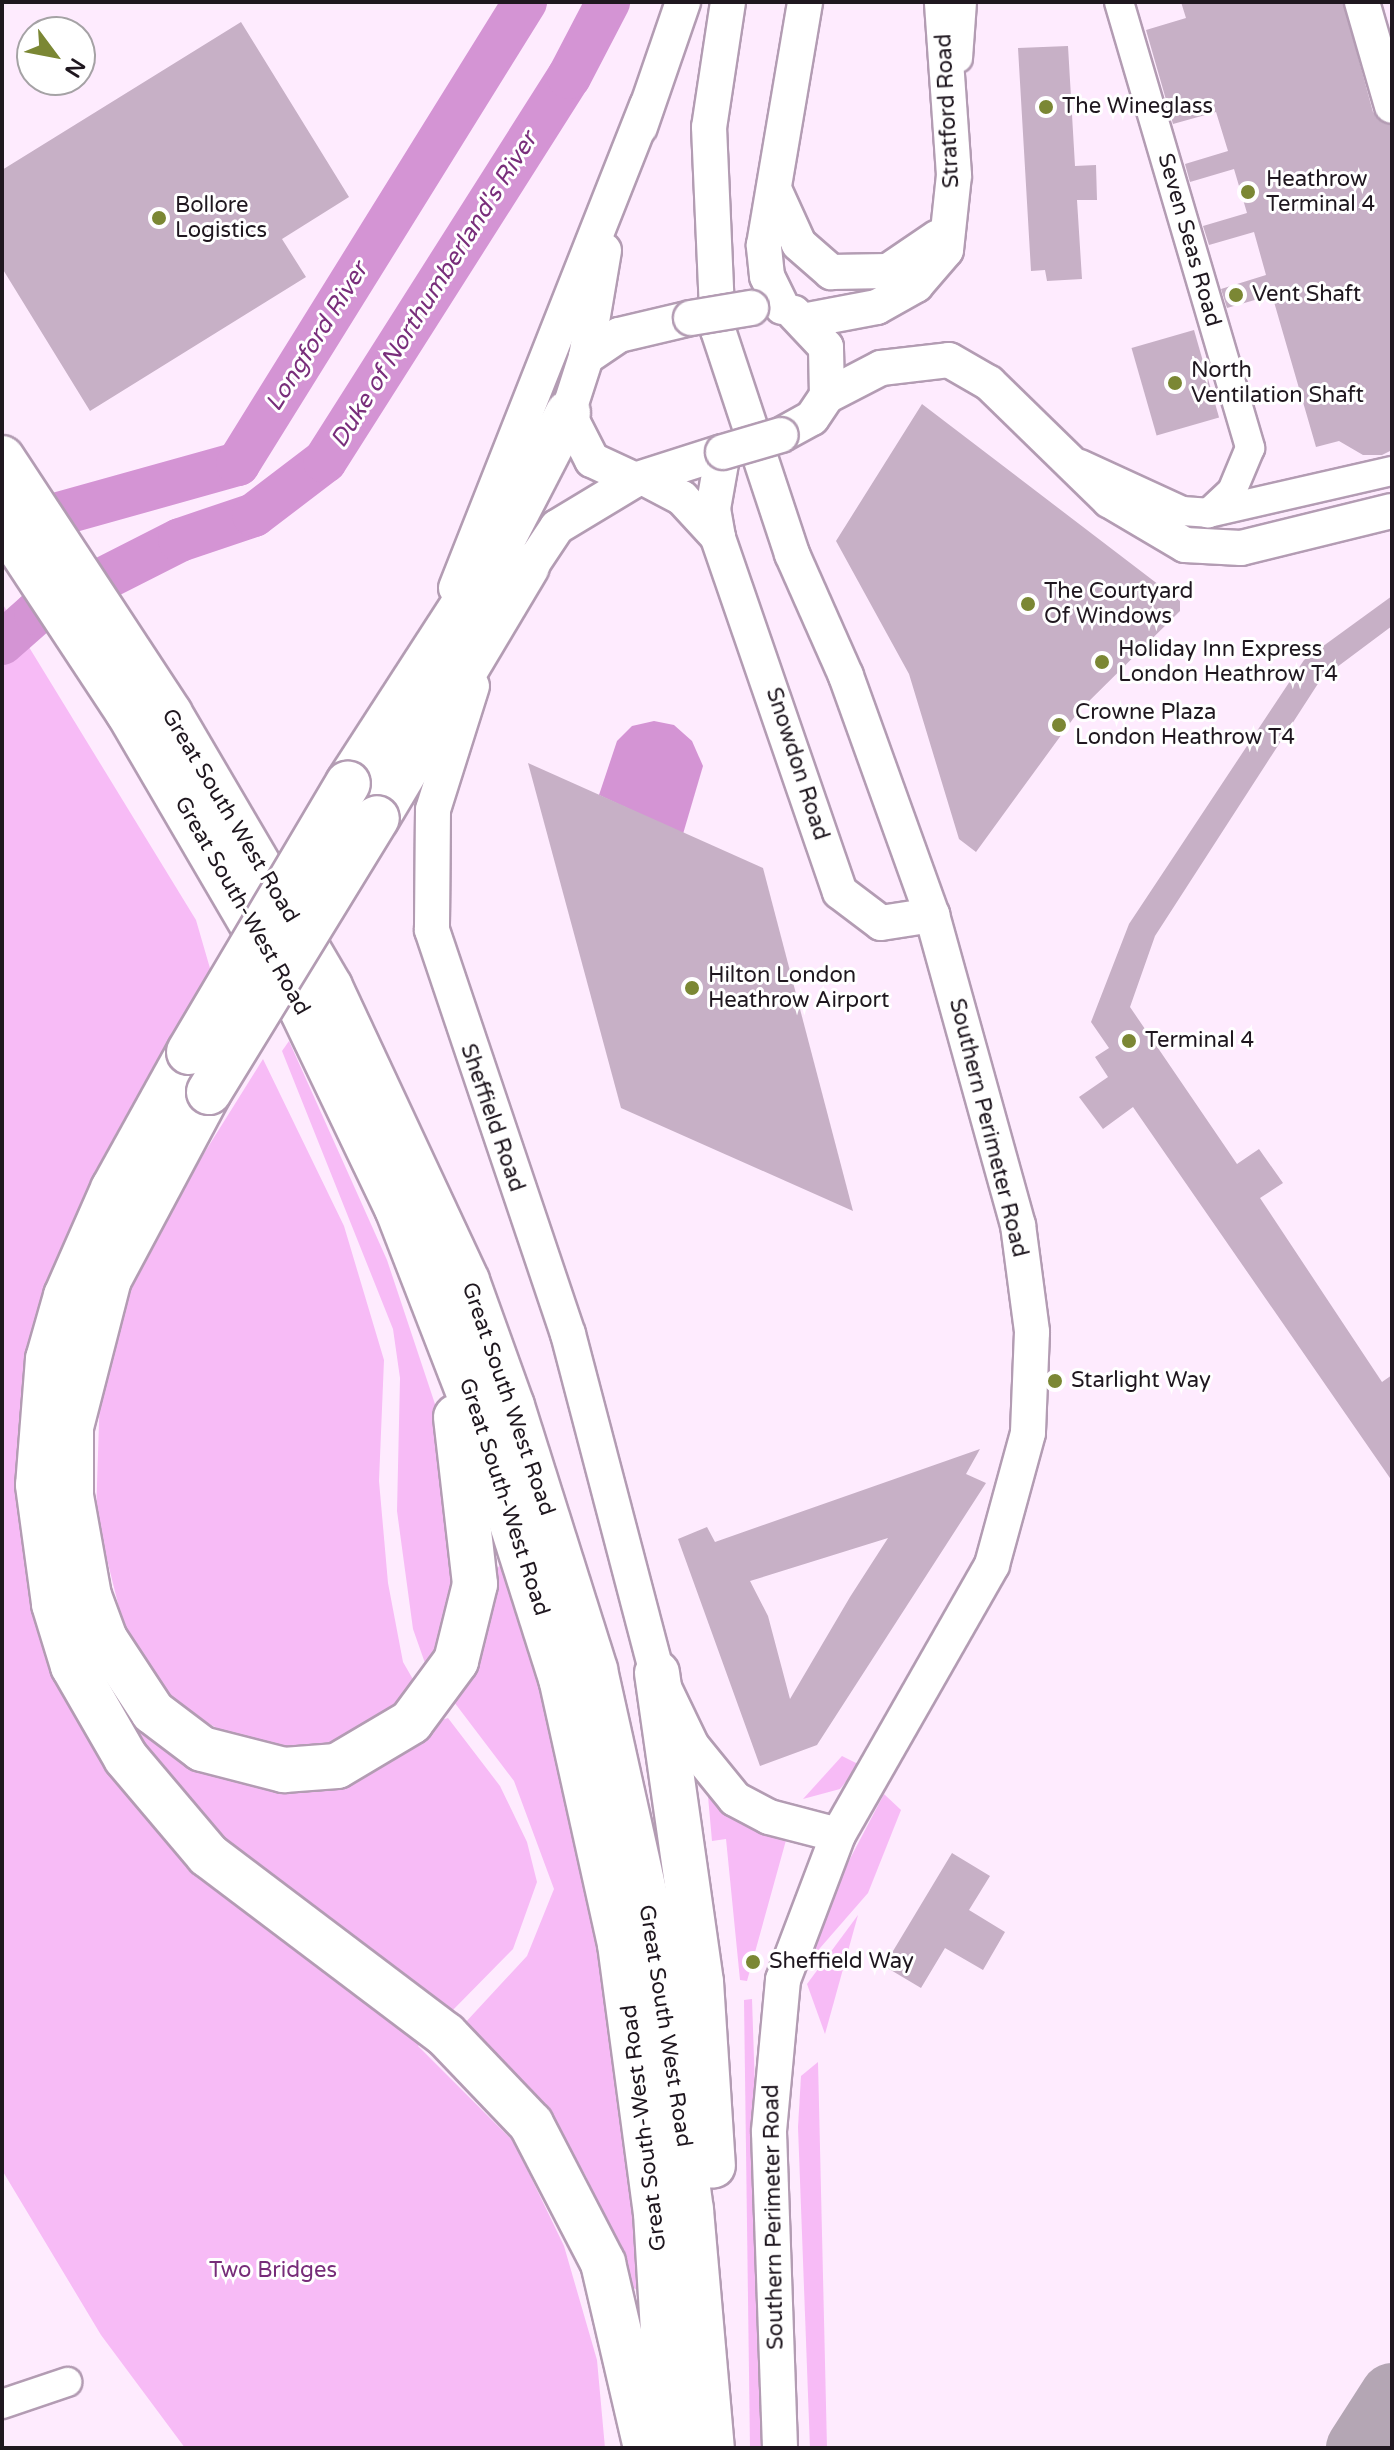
<!DOCTYPE html>
<html>
<head>
<meta charset="utf-8">
<style>
  body { margin:0 }
  #map { position:relative; width:1394px; height:2450px; overflow:hidden; background:#feebfe; font-family:"Varela Round",sans-serif }
  div>[style] { position:absolute }
  [style*='--x'] { left:calc(var(--x)*1px); top:calc(var(--y)*1px); width:calc(var(--w)*1px); rotate:calc(var(--a)*1deg) }
  .green>* { inset:0; background:#f7bbf6 }
  .water>* { inset:0; background:#d494d4 }
  .river>* { height:44px; margin:-22px; padding:0 22px; transform-origin:22px; border-radius:22px; background:#d494d4 }
  .taxiway>* { height:64px; margin:-32px; padding:0 32px; transform-origin:32px; border-radius:32px; background:#b4a6b4 }
  .building>* { inset:0; background:#c7b0c6; transform-origin:0 0 }
  .roads { filter:drop-shadow(2px 0 #b39cb3) drop-shadow(-2px 0 #b39cb3) drop-shadow(0 2px #b39cb3) drop-shadow(0 -2px #b39cb3) }
  .minor>* { height:28px; margin:-14px; padding:0 14px; transform-origin:14px; border-radius:14px; background:#fff }
  .tertiary>* { height:34px; margin:-17px; padding:0 17px; transform-origin:17px; border-radius:17px; background:#fff }
  .trunk>* { height:44px; margin:-22px; padding:0 22px; transform-origin:22px; border-radius:22px; background:#fff }
  .bridges { filter:drop-shadow(2px 0 #b39cb3) drop-shadow(-2px 0 #b39cb3) drop-shadow(0 2px #b39cb3) drop-shadow(0 -2px #b39cb3) }
  .tertiary-bridge>* { height:34px; margin:-17px; padding:0 17px; transform-origin:17px; border-radius:17px; background:#fff }
  .trunk-bridge>* { height:44px; margin:-22px; padding:0 22px; transform-origin:22px; border-radius:22px; background:#fff }
  .dots>* { width:22px; height:22px; translate:-50% -50%; box-sizing:border-box; border:4px solid #fff; border-radius:50% }
  span { translate:-50% -50%; white-space:nowrap; text-align:center; line-height:1.15; -webkit-text-stroke:6px #fff; paint-order:stroke }
  .poi-label { font-size:22px; color:#1f171f }
  .left { translate:0 -50%; text-align:left }
  .street-label { font-size:22px; color:#1f171f }
  .park-label { font-size:22px; color:#772c79 }
  .water-label { font-size:24px; color:#792e7b; font-style:italic }
  .frame { position:absolute; inset:0; border:4px solid #1f171f; pointer-events:none }
  .north { position:absolute; left:16px; top:16px; width:80px; height:80px; box-sizing:border-box; background:#fff; border:2px solid #a5a2a5; border-radius:50%; rotate:122deg; font-size:22px; font-weight:700; line-height:32px; text-align:center; color:#1f171f }
  .north::after { content:''; display:block; margin:auto; width:28px; height:36px; background:#7b8734; clip-path:polygon(50% 0,100% 100%,50% 72%,0 100%) }
</style>
</head>
<body>
<div id="map">
  <div class="green">
    <i style="clip-path:polygon(2px 603px,196px 920px,216px 989px,80px 1245px,102px 1736px,431px 2032px,418px 2046px,514px 2142px,564px 2246px,597px 2360px,605px 2448px,185px 2448px,101px 2335px,2px 2170px)"></i>
    <i style="clip-path:polygon(289px 1041px,387px 1260px,464px 1491px,469px 1533px,432px 1683px,413px 1629px,397px 1511px,400px 1378px,393px 1329px,282px 1051px)"></i>
    <i style="clip-path:polygon(263px 1059px,344px 1226px,384px 1360px,379px 1481px,388px 1583px,403px 1662px,422px 1695px,330px 1752px,257px 1752px,166px 1698px,127px 1640px,96px 1515px,100px 1392px,127px 1293px,168px 1211px)"></i>
    <i style="clip-path:polygon(507px 1559px,615px 1961px,644px 2293px,631px 2287px,586px 2176px,558px 2130px,464px 2024px,527px 1956px,554px 1889px,514px 1781px,451px 1698px,492px 1573px)"></i>
    <i style="clip-path:polygon(106px 1674px,255px 1779px,448px 1718px,500px 1786px,527px 1842px,537px 1882px,513px 1949px,449px 2014px,212px 1830px,157px 1764px)"></i>
    <i style="clip-path:polygon(842px 1756px,860px 1765px,840px 1789px,803px 1799px)"></i>
    <i style="clip-path:polygon(706px 1774px,788px 1833px,747px 1981px,740px 1980px,726px 1839px,712px 1841px)"></i>
    <i style="clip-path:polygon(884px 1794px,901px 1810px,868px 1893px,807px 1963px,831px 1895px)"></i>
    <i style="clip-path:polygon(858px 1915px,825px 2034px,807px 1984px)"></i>
    <i style="clip-path:polygon(752px 1999px,767px 2448px,750px 2448px,744px 2000px)"></i>
    <i style="clip-path:polygon(818px 2062px,827px 2448px,810px 2448px,798px 2127px,801px 2076px)"></i>
  </div>
  <div class="water">
    <i style="clip-path:polygon(654px 721px,674px 725px,692px 741px,703px 766px,683px 834px,599px 795px,617px 741px,632px 726px)"></i>
  </div>
  <div class="river">
    <i style="--x:5;--y:529;--w:242;--a:-15.6"></i>
    <i style="--x:238;--y:464;--w:544;--a:-58.15"></i>
    <i style="--x:2;--y:643;--w:45;--a:-41.4"></i>
    <i style="--x:36;--y:613;--w:161;--a:-26.9"></i>
    <i style="--x:180;--y:540;--w:78;--a:-18.7"></i>
    <i style="--x:254;--y:515;--w:89;--a:-37.3"></i>
    <i style="--x:325;--y:461;--w:455;--a:-57.6"></i>
    <i style="--x:569;--y:77;--w:85;--a:-62.5"></i>
  </div>
  <div class="taxiway">
    <i style="--x:1358;--y:2448;--w:63;--a:-57.3"></i>
  </div>
  <div class="building">
    <i style="clip-path:polygon(1181px 2px,1343px 2px,1373px 112px,1392px 125px,1392px 450px,1382px 455px,1363px 455px,1339px 441px,1316px 447px,1272px 295px,1227px 308px,1221px 289px,1266px 275px,1254px 232px,1209px 245px,1203px 226px,1247px 213px,1234px 169px,1190px 182px,1185px 164px,1228px 151px,1216px 112px,1173px 124px,1146px 30px,1186px 18px)"></i>
    <i style="clip-path:polygon(241px 22px,349px 197px,282px 239px,306px 277px,90px 411px,2px 268px,2px 170px)"></i>
    <i style="clip-path:polygon(1068px 46px,1075px 166px,1096px 165px,1097px 200px,1077px 200px,1082px 279px,1047px 281px,1045px 270px,1031px 271px,1018px 48px)"></i>
    <i style="left:1194px;top:330px;width:91px;height:65px;rotate:74deg"></i>
    <i style="clip-path:polygon(922px 404px,1180px 601px,1180px 611px,1078px 712px,976px 852px,959px 839px,909px 674px,836px 541px)"></i>
    <i style="clip-path:polygon(1392px 596px,1392px 626px,1321px 679px,1155px 936px,1130px 1007px,1237px 1164px,1259px 1149px,1283px 1183px,1260px 1198px,1382px 1382px,1392px 1375px,1392px 1481px,1133px 1107px,1103px 1129px,1079px 1097px,1108px 1077px,1095px 1057px,1109px 1048px,1091px 1022px,1129px 924px,1304px 660px)"></i>
    <i style="clip-path:polygon(528px 763px,763px 868px,853px 1211px,621px 1108px)"></i>
    <i style="clip-path:polygon(evenodd,980px 1449px,966px 1474px,986px 1483px,817px 1745px,760px 1766px,678px 1539px,707px 1527px,715px 1542px,980px 1449px,888px 1538px,850px 1597px,790px 1699px,768px 1616px,750px 1581px,888px 1538px)"></i>
    <i style="clip-path:polygon(952px 1853px,990px 1876px,969px 1910px,1005px 1932px,983px 1970px,945px 1948px,921px 1988px,884px 1966px)"></i>
  </div>
  <div class="roads">
    <div class="minor">
      <i style="--x:1119;--y:2;--w:465;--a:73.6"></i>
      <i style="--x:1250;--y:448;--w:47;--a:112.7"></i>
      <i style="--x:1232;--y:491;--w:33;--a:137"></i>
      <i style="--x:958;--y:58;--w:56;--a:-85.9"></i>
      <i style="--x:1080;--y:464;--w:112;--a:24.7"></i>
      <i style="--x:1182;--y:511;--w:26;--a:4"></i>
      <i style="--x:1208;--y:513;--w:189;--a:-12.9"></i>
      <i style="--x:2;--y:2404;--w:69;--a:-18.7"></i>
    </div>
    <div class="tertiary">
      <i style="--x:728;--y:2;--w:126;--a:98.6"></i>
      <i style="--x:709;--y:127;--w:203;--a:87.5"></i>
      <i style="--x:718;--y:330;--w:236;--a:71.7"></i>
      <i style="--x:792;--y:554;--w:133;--a:66.1"></i>
      <i style="--x:846;--y:676;--w:254;--a:70.2"></i>
      <i style="--x:932;--y:915;--w:322;--a:74.5"></i>
      <i style="--x:1018;--y:1225;--w:108;--a:82.5"></i>
      <i style="--x:1032;--y:1332;--w:101;--a:92.3"></i>
      <i style="--x:1028;--y:1433;--w:137;--a:105.3"></i>
      <i style="--x:992;--y:1565;--w:311;--a:119.7"></i>
      <i style="--x:838;--y:1835;--w:155;--a:110.8"></i>
      <i style="--x:783;--y:1980;--w:153;--a:95.3"></i>
      <i style="--x:769;--y:2132;--w:316;--a:88"></i>
      <i style="--x:1362;--y:2;--w:108;--a:73.9"></i>
      <i style="--x:640;--y:127;--w:132;--a:-71"></i>
      <i style="--x:774;--y:189;--w:60;--a:65.6"></i>
      <i style="--x:799;--y:244;--w:43;--a:41.2"></i>
      <i style="--x:831;--y:272;--w:57;--a:-1"></i>
      <i style="--x:888;--y:271;--w:60;--a:-34.2"></i>
      <i style="--x:782;--y:307;--w:34;--a:-116"></i>
      <i style="--x:767;--y:276;--w:31;--a:-96"></i>
      <i style="--x:764;--y:245;--w:246;--a:-80.4"></i>
      <i style="--x:691;--y:318;--w:74;--a:166.7"></i>
      <i style="--x:619;--y:335;--w:40;--a:146"></i>
      <i style="--x:586;--y:357;--w:59;--a:107.8"></i>
      <i style="--x:568;--y:413;--w:53;--a:62.9"></i>
      <i style="--x:592;--y:460;--w:47;--a:24.9"></i>
      <i style="--x:635;--y:480;--w:92;--a:-17.7"></i>
      <i style="--x:808;--y:320;--w:70;--a:-10.7"></i>
      <i style="--x:877;--y:307;--w:45;--a:-29.4"></i>
      <i style="--x:916;--y:285;--w:46;--a:-49.4"></i>
      <i style="--x:946;--y:250;--w:75;--a:-83.9"></i>
      <i style="--x:954;--y:175;--w:173;--a:-94"></i>
      <i style="--x:586;--y:357;--w:108;--a:-80.4"></i>
      <i style="--x:827;--y:396;--w:61;--a:-27.4"></i>
      <i style="--x:881;--y:368;--w:68;--a:-6.7"></i>
      <i style="--x:949;--y:360;--w:46;--a:29.9"></i>
      <i style="--x:989;--y:383;--w:168;--a:44.3"></i>
      <i style="--x:1109;--y:500;--w:88;--a:30.6"></i>
      <i style="--x:1185;--y:545;--w:56;--a:3.1"></i>
      <i style="--x:1241;--y:548;--w:155;--a:-13.8"></i>
      <i style="--x:781;--y:435;--w:35;--a:-29"></i>
      <i style="--x:812;--y:418;--w:27;--a:-56"></i>
      <i style="--x:827;--y:396;--w:49;--a:-91.2"></i>
      <i style="--x:826;--y:347;--w:47;--a:-133.3"></i>
      <i style="--x:723;--y:452;--w:58;--a:100"></i>
      <i style="--x:713;--y:509;--w:29;--a:80"></i>
      <i style="--x:718;--y:538;--w:374;--a:71"></i>
      <i style="--x:840;--y:892;--w:51;--a:37.1"></i>
      <i style="--x:881;--y:923;--w:52;--a:-8.9"></i>
      <i style="--x:644;--y:478;--w:43;--a:27.8"></i>
      <i style="--x:682;--y:498;--w:53;--a:47.3"></i>
      <i style="--x:517;--y:587;--w:72;--a:-56.3"></i>
      <i style="--x:557;--y:527;--w:91;--a:-31.1"></i>
      <i style="--x:456;--y:588;--w:519;--a:-68.42"></i>
      <i style="--x:472;--y:686;--w:130;--a:107.5"></i>
      <i style="--x:433;--y:810;--w:120;--a:90.5"></i>
      <i style="--x:432;--y:930;--w:426;--a:71.4"></i>
      <i style="--x:568;--y:1334;--w:350;--a:75.3"></i>
      <i style="--x:657;--y:1673;--w:81;--a:64.4"></i>
      <i style="--x:692;--y:1746;--w:68;--a:50.9"></i>
      <i style="--x:735;--y:1799;--w:38;--a:28"></i>
      <i style="--x:769;--y:1817;--w:71;--a:14.6"></i>
    </div>
    <div class="trunk">
      <i style="--x:2;--y:458;--w:306;--a:56.7"></i>
      <i style="--x:170;--y:714;--w:316;--a:59.6"></i>
      <i style="--x:330;--y:987;--w:324;--a:65"></i>
      <i style="--x:467;--y:1281;--w:133;--a:70.2"></i>
      <i style="--x:512;--y:1406;--w:277;--a:72.5"></i>
      <i style="--x:595;--y:1670;--w:273;--a:77.5"></i>
      <i style="--x:654;--y:1937;--w:275;--a:82.3"></i>
      <i style="--x:691;--y:2210;--w:239;--a:85"></i>
      <i style="--x:2;--y:521;--w:229;--a:56.6"></i>
      <i style="--x:128;--y:712;--w:343;--a:59.7"></i>
      <i style="--x:301;--y:1008;--w:222;--a:64.4"></i>
      <i style="--x:397;--y:1208;--w:224;--a:68.8"></i>
      <i style="--x:478;--y:1417;--w:274;--a:72.4"></i>
      <i style="--x:561;--y:1678;--w:272;--a:77.5"></i>
      <i style="--x:620;--y:1944;--w:271;--a:82.4"></i>
      <i style="--x:656;--y:2213;--w:235;--a:86.6"></i>
      <i style="--x:348;--y:783;--w:263;--a:-57.1"></i>
      <i style="--x:491;--y:562;--w:168;--a:-62.7"></i>
      <i style="--x:377;--y:818;--w:293;--a:-59.2"></i>
      <i style="--x:189;--y:1052;--w:157;--a:119"></i>
      <i style="--x:113;--y:1189;--w:117;--a:113.7"></i>
      <i style="--x:66;--y:1296;--w:66;--a:105.9"></i>
      <i style="--x:48;--y:1359;--w:126;--a:94.5"></i>
      <i style="--x:38;--y:1485;--w:120;--a:82.3"></i>
      <i style="--x:54;--y:1604;--w:65;--a:73"></i>
      <i style="--x:73;--y:1666;--w:106;--a:60.1"></i>
      <i style="--x:126;--y:1758;--w:127;--a:49.8"></i>
      <i style="--x:208;--y:1855;--w:298;--a:37.1"></i>
      <i style="--x:446;--y:2035;--w:123;--a:46.3"></i>
      <i style="--x:531;--y:2124;--w:157;--a:62.6"></i>
      <i style="--x:603;--y:2263;--w:190;--a:76.9"></i>
      <i style="--x:209;--y:1092;--w:212;--a:118.1"></i>
      <i style="--x:109;--y:1279;--w:153;--a:104.4"></i>
      <i style="--x:71;--y:1427;--w:69;--a:90"></i>
      <i style="--x:71;--y:1496;--w:102;--a:79.8"></i>
      <i style="--x:89;--y:1596;--w:46;--a:69.6"></i>
      <i style="--x:105;--y:1639;--w:87;--a:56.7"></i>
      <i style="--x:153;--y:1712;--w:61;--a:37.1"></i>
      <i style="--x:202;--y:1749;--w:85;--a:14.4"></i>
      <i style="--x:284;--y:1770;--w:53;--a:-4.3"></i>
      <i style="--x:337;--y:1766;--w:86;--a:-30.7"></i>
      <i style="--x:411;--y:1722;--w:76;--a:-53.6"></i>
      <i style="--x:456;--y:1661;--w:79;--a:-76.1"></i>
      <i style="--x:475;--y:1584;--w:168;--a:-96.5"></i>
      <i style="--x:657;--y:1673;--w:312;--a:81.9"></i>
      <i style="--x:701;--y:1982;--w:184;--a:86.3"></i>
    </div>
  </div>
  <div class="bridges">
    <div class="tertiary-bridge">
      <i style="--x:691;--y:318;--w:61;--a:-9.5"></i>
      <i style="--x:723;--y:452;--w:60;--a:-16.3"></i>
    </div>
    <div class="trunk-bridge">
      <i style="--x:189;--y:1052;--w:312;--a:-59.4"></i>
      <i style="--x:209;--y:1092;--w:321;--a:-58.5"></i>
    </div>
  </div>
  <div class="dots">
    <i style="left:1046px;top:107px;background:#7b8734"></i>
    <i style="left:1248px;top:192px;background:#7b8734"></i>
    <i style="left:159px;top:218px;background:#7b8734"></i>
    <i style="left:1236px;top:295px;background:#7b8734"></i>
    <i style="left:1175px;top:383px;background:#7b8734"></i>
    <i style="left:1028px;top:604px;background:#7b8734"></i>
    <i style="left:1102px;top:662px;background:#7b8734"></i>
    <i style="left:1059px;top:725px;background:#7b8734"></i>
    <i style="left:692px;top:988px;background:#7b8734"></i>
    <i style="left:1129px;top:1041px;background:#7b8734"></i>
    <i style="left:1055px;top:1381px;background:#7b8734"></i>
    <i style="left:753px;top:1962px;background:#7b8734"></i>
  </div>
  <div class="poi-label">
    <span class="left" style="left:1062px;top:107px">The Wineglass</span>
    <span class="left" style="left:1266px;top:192px">Heathrow<br>Terminal 4</span>
    <span class="left" style="left:175px;top:218px">Bollore<br>Logistics</span>
    <span class="left" style="left:1252px;top:295px">Vent Shaft</span>
    <span class="left" style="left:1191px;top:383px">North<br>Ventilation Shaft</span>
    <span class="left" style="left:1044px;top:604px">The Courtyard<br>Of Windows</span>
    <span class="left" style="left:1118px;top:662px">Holiday Inn Express<br>London Heathrow T4</span>
    <span class="left" style="left:1075px;top:725px">Crowne Plaza<br>London Heathrow T4</span>
    <span class="left" style="left:708px;top:988px">Hilton London<br>Heathrow Airport</span>
    <span class="left" style="left:1145px;top:1041px">Terminal 4</span>
    <span class="left" style="left:1071px;top:1381px">Starlight Way</span>
    <span class="left" style="left:769px;top:1962px">Sheffield Way</span>
  </div>
  <div class="street-label">
    <span style="left:948px;top:111px;rotate:-93deg">Stratford Road</span>
    <span style="left:1189px;top:240px;rotate:74deg">Seven Seas Road</span>
    <span style="left:797px;top:764px;rotate:72deg">Snowdon Road</span>
    <span style="left:230px;top:816px;rotate:59deg">Great South West Road</span>
    <span style="left:242px;top:906px;rotate:60deg">Great South-West Road</span>
    <span style="left:492px;top:1118px;rotate:71deg">Sheffield Road</span>
    <span style="left:988px;top:1128px;rotate:76deg">Southern Perimeter Road</span>
    <span style="left:508px;top:1399px;rotate:71deg">Great South West Road</span>
    <span style="left:504px;top:1497px;rotate:72deg">Great South-West Road</span>
    <span style="left:665px;top:2026px;rotate:81deg">Great South West Road</span>
    <span style="left:644px;top:2128px;rotate:-97deg">Great South-West Road</span>
    <span style="left:774px;top:2217px;rotate:-91deg">Southern Perimeter Road</span>
  </div>
  <div class="park-label">
    <span style="left:273px;top:2271px">Two Bridges</span>
  </div>
  <div class="water-label">
    <span style="left:434px;top:290px;rotate:-58deg">Duke of Northumberland's River</span>
    <span style="left:317px;top:337px;rotate:-58deg">Longford River</span>
  </div>
  <div class="frame"></div>
  <div class="north">N</div>
</div>
</body>
</html>
